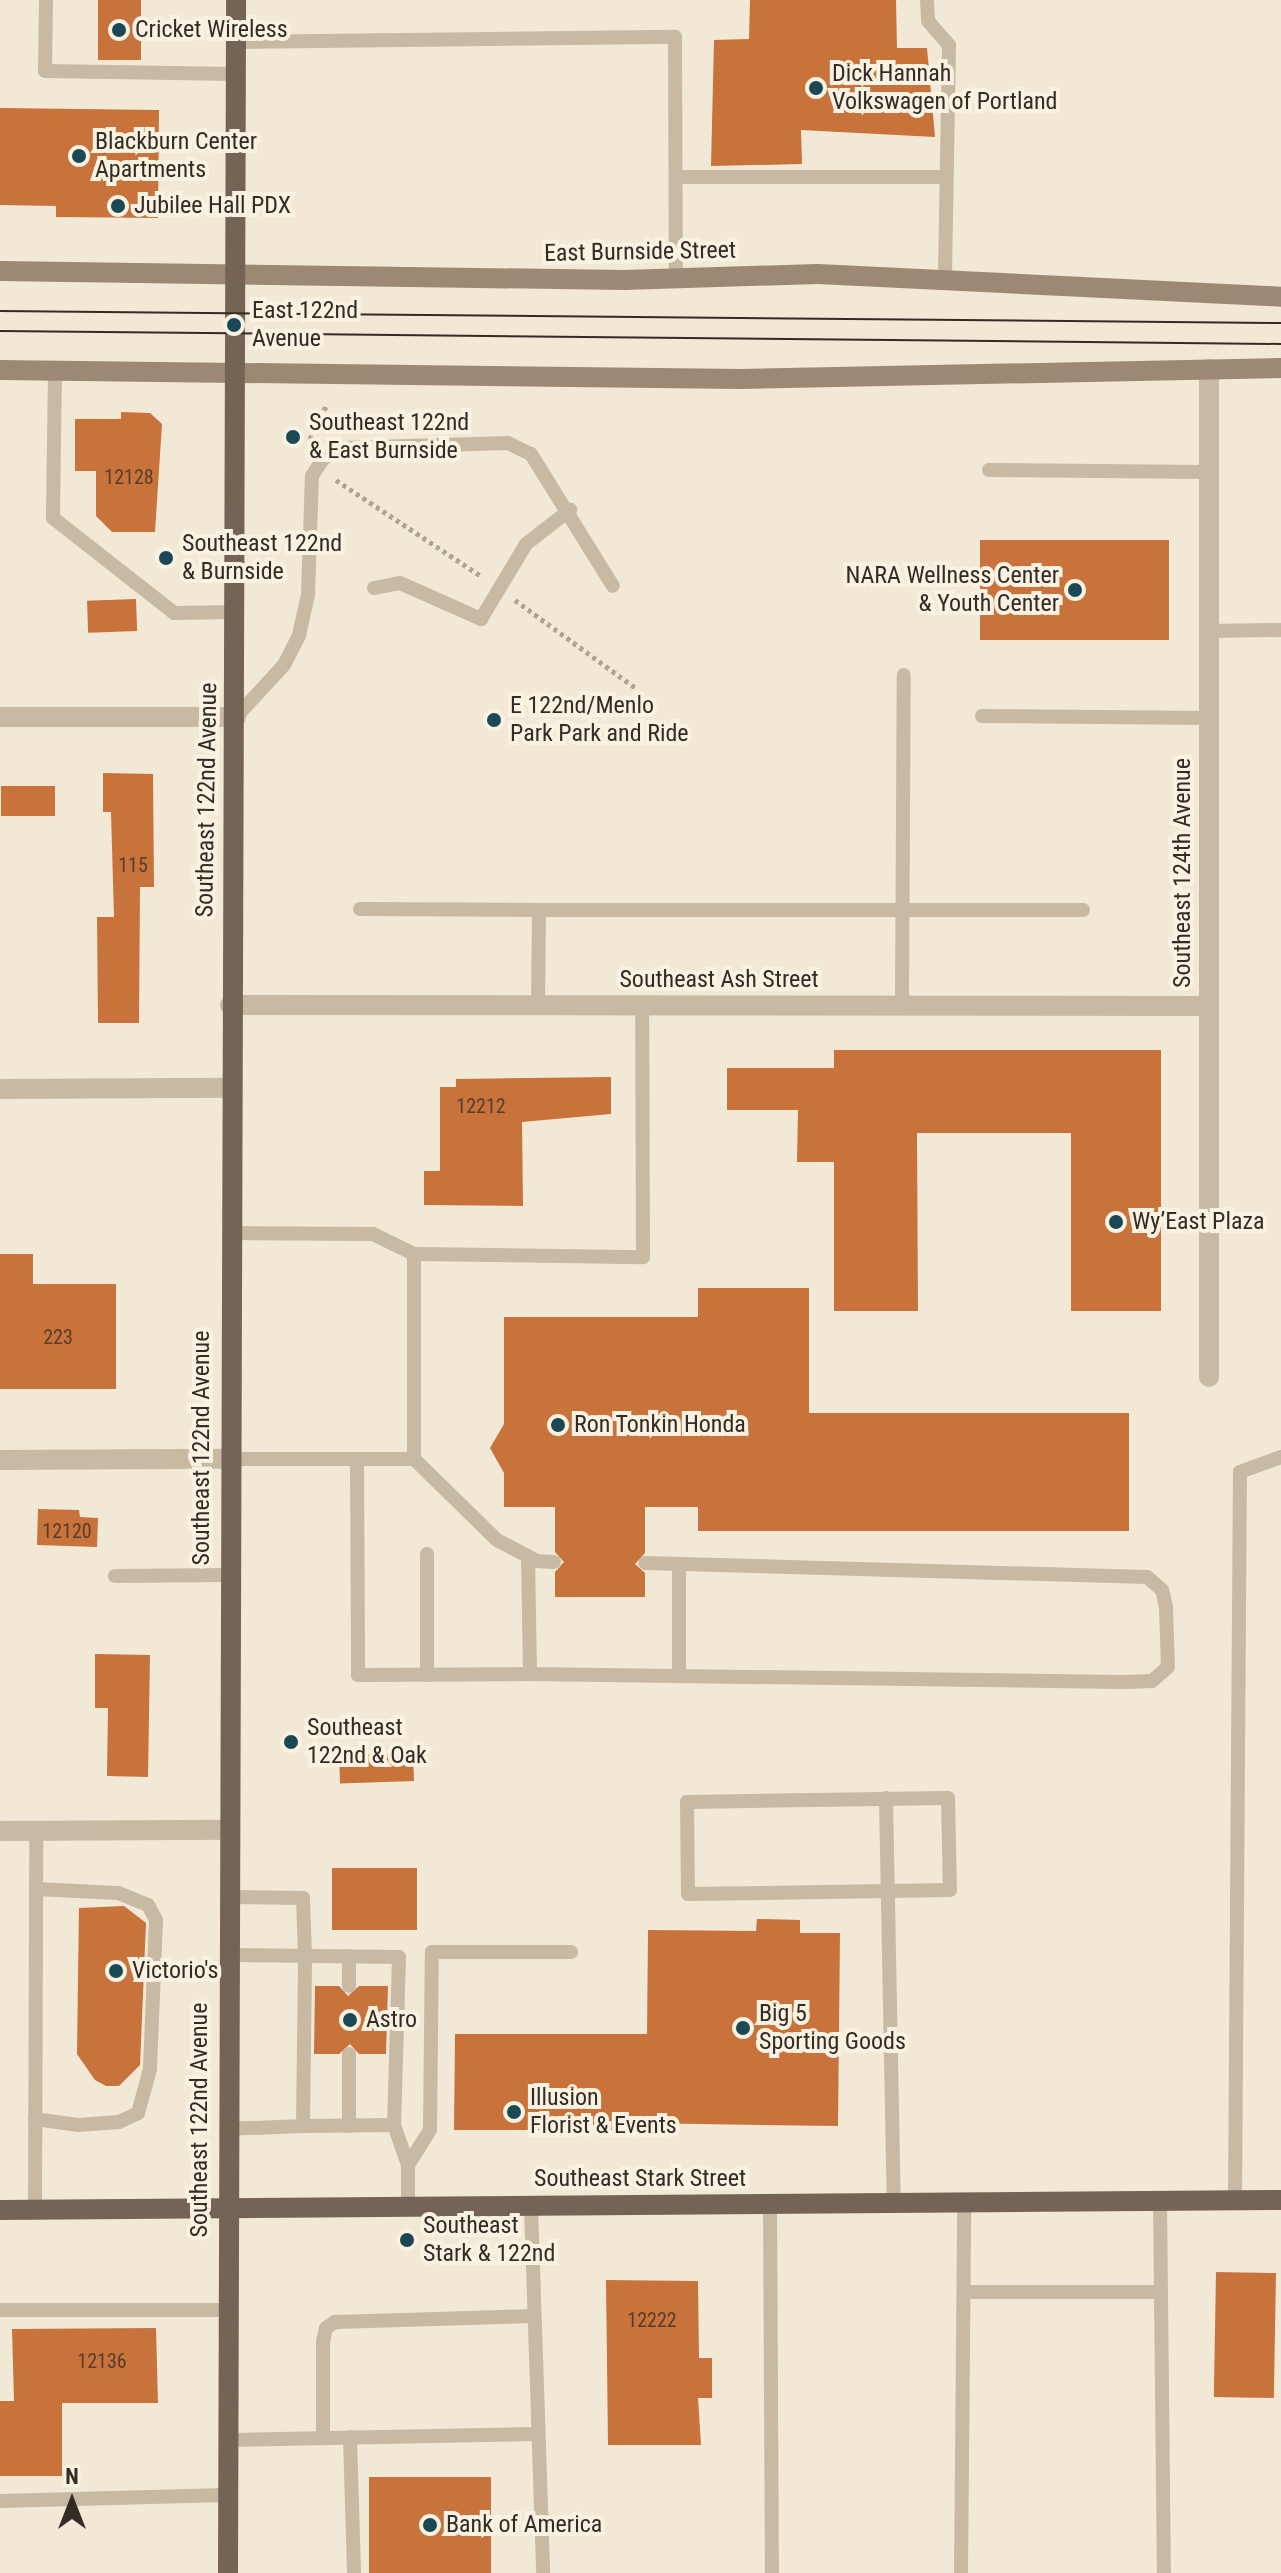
<!DOCTYPE html>
<html>
<head>
<meta charset="utf-8">
<style>
  body { margin:0 }
  #map { position:relative; width:1281px; height:2573px; overflow:hidden; background:#f1e8d5; font-family:"Roboto Condensed",sans-serif }
  div>[style] { position:absolute }
  [style*='--x'] { left:calc(var(--x)*1px); top:calc(var(--y)*1px); width:calc(var(--w)*1px); rotate:calc(var(--a)*1deg) }
  .building>* { inset:0; background:#c8723c; transform-origin:0 0 }
  .path>* { height:5px; margin-top:-2.5px; transform-origin:0; background:repeating-linear-gradient(90deg,#b4a38c 0 4px,transparent 0 8px) }
  .lane>* { height:14px; margin:-7px; padding:0 7px; transform-origin:7px; border-radius:7px; background:#c8b9a2 }
  .street>* { height:20px; margin:-10px; padding:0 10px; transform-origin:10px; border-radius:10px; background:#c8b9a2 }
  .secondary>* { height:20px; margin:-10px; padding:0 10px; transform-origin:10px; border-radius:10px; background:#9c8873 }
  .primary>* { height:20px; margin:-10px; padding:0 10px; transform-origin:10px; border-radius:10px; background:#756455 }
  .tram>* { height:2px; margin:-1px; padding:0 1px; transform-origin:1px; border-radius:1px; background:#332b24 }
  .dots>* { width:22px; height:22px; translate:-50% -50%; box-sizing:border-box; border:4px solid #f9f1e1; border-radius:50% }
  span { translate:-50% -50%; white-space:nowrap; text-align:center; line-height:1.15; -webkit-text-stroke:8px #f9f1e1; paint-order:stroke }
  .number-label { font-size:20px; color:#583d2a }
  .number-label span { -webkit-text-stroke-width:0 }
  .poi-label { font-size:24px; color:#332b24 }
  .left { translate:0 -50%; text-align:left }
  .right { translate:-100% -50%; text-align:right }
  .street-label { font-size:24px; color:#332b24 }
  .north { position:absolute; left:32px; top:2461px; width:80px; height:80px; -webkit-text-stroke:6px #f9f1e1; paint-order:stroke; rotate:0deg; font-size:22px; font-weight:700; line-height:32px; text-align:center; color:#332b24 }
  .north::after { content:''; display:block; margin:auto; width:28px; height:36px; background:#332b24; clip-path:polygon(50% 0,100% 100%,50% 72%,0 100%) }
</style>
</head>
<body>
<div id="map">
  <div class="building">
    <i style="left:98px;top:0;width:43px;height:60px"></i>
    <i style="clip-path:polygon(750px 0,896px 0,897px 48px,927px 48px,935px 137px,801px 130px,802px 164px,711px 166px,714px 40px,749px 39px)"></i>
    <i style="clip-path:polygon(0 108px,159px 110px,158px 218px,56px 217px,56px 206px,0 205px)"></i>
    <i style="clip-path:polygon(121px 412px,150px 413px,162px 424px,155px 532px,112px 532px,96px 516px,96px 471px,75px 471px,75px 419px,121px 419px)"></i>
    <i style="left:980px;top:540px;width:189px;height:100px"></i>
    <i style="left:136px;top:599px;width:32px;height:49px;rotate:88deg"></i>
    <i style="clip-path:polygon(103px 773px,153px 774px,154px 887px,140px 887px,139px 1023px,98px 1023px,97px 917px,114px 917px,111px 812px,103px 812px)"></i>
    <i style="left:1px;top:786px;width:54px;height:30px"></i>
    <i style="clip-path:polygon(834px 1050px,1161px 1050px,1161px 1311px,1071px 1311px,1071px 1133px,917px 1133px,918px 1311px,834px 1311px,834px 1162px,797px 1162px,798px 1110px,727px 1110px,727px 1068px,834px 1068px)"></i>
    <i style="clip-path:polygon(611px 1077px,611px 1114px,522px 1122px,523px 1206px,424px 1205px,424px 1171px,440px 1171px,440px 1087px,456px 1087px,456px 1079px)"></i>
    <i style="clip-path:polygon(0 1254px,33px 1254px,33px 1284px,116px 1284px,116px 1389px,0 1389px)"></i>
    <i style="clip-path:polygon(698px 1288px,809px 1288px,809px 1413px,1129px 1413px,1129px 1531px,698px 1531px,698px 1507px,645px 1507px,645px 1553px,635px 1564px,645px 1573px,645px 1597px,555px 1597px,555px 1572px,564px 1562px,555px 1552px,555px 1507px,504px 1507px,504px 1473px,490px 1448px,504px 1424px,504px 1317px,698px 1317px)"></i>
    <i style="clip-path:polygon(38px 1509px,79px 1510px,80px 1517px,98px 1518px,97px 1547px,37px 1545px)"></i>
    <i style="clip-path:polygon(95px 1654px,150px 1655px,148px 1777px,107px 1776px,108px 1708px,95px 1708px)"></i>
    <i style="left:413px;top:1753px;width:28px;height:74px;rotate:88deg"></i>
    <i style="left:332px;top:1868px;width:85px;height:62px"></i>
    <i style="clip-path:polygon(124px 1906px,146px 1923px,140px 2065px,119px 2086px,106px 2086px,95px 2080px,77px 2054px,79px 1908px)"></i>
    <i style="clip-path:polygon(757px 1919px,800px 1920px,800px 1933px,840px 1933px,838px 2126px,631px 2123px,631px 2130px,454px 2130px,455px 2034px,647px 2034px,648px 1930px,756px 1931px)"></i>
    <i style="clip-path:polygon(315px 1986px,339px 1986px,348px 1996px,359px 1986px,388px 1986px,386px 2054px,359px 2054px,350px 2044px,339px 2054px,314px 2054px)"></i>
    <i style="left:1216px;top:2272px;width:60px;height:125px;rotate:1deg"></i>
    <i style="clip-path:polygon(606px 2280px,698px 2281px,699px 2358px,712px 2358px,712px 2398px,698px 2398px,701px 2445px,608px 2445px)"></i>
    <i style="clip-path:polygon(156px 2328px,158px 2403px,62px 2403px,62px 2476px,0 2476px,0 2401px,14px 2401px,12px 2329px)"></i>
    <i style="left:369px;top:2477px;width:122px;height:96px"></i>
  </div>
  <div class="path">
    <i style="--x:310;--y:439;--w:39;--a:-64"></i>
    <i style="--x:336;--y:480;--w:174;--a:33.5"></i>
    <i style="--x:515;--y:600;--w:151;--a:36.1"></i>
  </div>
  <div class="lane">
    <i style="--x:46;--y:0;--w:71;--a:90.8"></i>
    <i style="--x:45;--y:71;--w:192;--a:0.9"></i>
    <i style="--x:927;--y:0;--w:21;--a:87"></i>
    <i style="--x:928;--y:21;--w:32;--a:49"></i>
    <i style="--x:949;--y:45;--w:233;--a:91"></i>
    <i style="--x:237;--y:42;--w:438;--a:-0.7"></i>
    <i style="--x:675;--y:37;--w:242;--a:89.8"></i>
    <i style="--x:677;--y:177;--w:268;--a:0"></i>
    <i style="--x:55;--y:371;--w:147;--a:90.8"></i>
    <i style="--x:53;--y:518;--w:154;--a:38.1"></i>
    <i style="--x:174;--y:613;--w:62;--a:-0.9"></i>
    <i style="--x:989;--y:470;--w:220;--a:0.5"></i>
    <i style="--x:374;--y:588;--w:26;--a:-11"></i>
    <i style="--x:400;--y:583;--w:89;--a:24"></i>
    <i style="--x:481;--y:619;--w:87;--a:-59"></i>
    <i style="--x:526;--y:544;--w:56;--a:-37.7"></i>
    <i style="--x:1209;--y:631;--w:72;--a:-0.8"></i>
    <i style="--x:982;--y:716;--w:227;--a:0.5"></i>
    <i style="--x:236;--y:717;--w:71;--a:-47.3"></i>
    <i style="--x:284;--y:665;--w:34;--a:-63"></i>
    <i style="--x:299;--y:635;--w:41;--a:-77.3"></i>
    <i style="--x:308;--y:595;--w:119;--a:-88.1"></i>
    <i style="--x:312;--y:476;--w:20;--a:-57"></i>
    <i style="--x:323;--y:459;--w:22;--a:-30"></i>
    <i style="--x:342;--y:448;--w:166;--a:-1.7"></i>
    <i style="--x:508;--y:443;--w:25;--a:26"></i>
    <i style="--x:531;--y:454;--w:155;--a:58.2"></i>
    <i style="--x:360;--y:909;--w:179;--a:0.3"></i>
    <i style="--x:539;--y:910;--w:96;--a:90.6"></i>
    <i style="--x:539;--y:910;--w:544;--a:0"></i>
    <i style="--x:902;--y:1006;--w:331;--a:-89.7"></i>
    <i style="--x:414;--y:1254;--w:229;--a:0.8"></i>
    <i style="--x:643;--y:1257;--w:251;--a:-90.2"></i>
    <i style="--x:228;--y:1459;--w:186;--a:0"></i>
    <i style="--x:414;--y:1459;--w:205;--a:-90"></i>
    <i style="--x:414;--y:1254;--w:46;--a:-154"></i>
    <i style="--x:373;--y:1234;--w:144;--a:-179.6"></i>
    <i style="--x:357;--y:1459;--w:216;--a:89.7"></i>
    <i style="--x:358;--y:1675;--w:172;--a:-0.3"></i>
    <i style="--x:414;--y:1459;--w:116;--a:44.3"></i>
    <i style="--x:497;--y:1540;--w:45;--a:27.7"></i>
    <i style="--x:537;--y:1561;--w:17;--a:3"></i>
    <i style="--x:427;--y:1554;--w:121;--a:90"></i>
    <i style="--x:528;--y:1557;--w:117;--a:89"></i>
    <i style="--x:530;--y:1674;--w:593;--a:0.77"></i>
    <i style="--x:1123;--y:1682;--w:29;--a:-2"></i>
    <i style="--x:1152;--y:1681;--w:21;--a:-41"></i>
    <i style="--x:1168;--y:1667;--w:60;--a:-91.9"></i>
    <i style="--x:1166;--y:1607;--w:17;--a:-103"></i>
    <i style="--x:1162;--y:1590;--w:20;--a:-139"></i>
    <i style="--x:1147;--y:1577;--w:502;--a:-178.4"></i>
    <i style="--x:679;--y:1564;--w:112;--a:90"></i>
    <i style="--x:115;--y:1576;--w:113;--a:-0.5"></i>
    <i style="--x:886;--y:1798;--w:405;--a:88.9"></i>
    <i style="--x:948;--y:1798;--w:92;--a:88.8"></i>
    <i style="--x:950;--y:1890;--w:262;--a:179.1"></i>
    <i style="--x:688;--y:1894;--w:92;--a:-90.6"></i>
    <i style="--x:687;--y:1802;--w:261;--a:-0.9"></i>
    <i style="--x:227;--y:1955;--w:172;--a:0.7"></i>
    <i style="--x:399;--y:1957;--w:168;--a:91.7"></i>
    <i style="--x:394;--y:2125;--w:42;--a:70.7"></i>
    <i style="--x:408;--y:2165;--w:43;--a:90"></i>
    <i style="--x:349;--y:1956;--w:30;--a:90"></i>
    <i style="--x:349;--y:2054;--w:72;--a:90"></i>
    <i style="--x:35;--y:2119;--w:43;--a:7.9"></i>
    <i style="--x:78;--y:2125;--w:41;--a:-4.2"></i>
    <i style="--x:119;--y:2122;--w:21;--a:-25"></i>
    <i style="--x:138;--y:2113;--w:46;--a:-74.7"></i>
    <i style="--x:150;--y:2069;--w:149;--a:-87.7"></i>
    <i style="--x:156;--y:1920;--w:17;--a:-118"></i>
    <i style="--x:148;--y:1905;--w:32;--a:-158"></i>
    <i style="--x:118;--y:1893;--w:82;--a:-177.2"></i>
    <i style="--x:303;--y:2126;--w:91;--a:-0.6"></i>
    <i style="--x:227;--y:2129;--w:76;--a:-2.3"></i>
    <i style="--x:303;--y:2126;--w:170;--a:-89.3"></i>
    <i style="--x:305;--y:1956;--w:58;--a:-92"></i>
    <i style="--x:303;--y:1898;--w:76;--a:-179.2"></i>
    <i style="--x:408;--y:2165;--w:41;--a:-57.8"></i>
    <i style="--x:430;--y:2130;--w:178;--a:-89.4"></i>
    <i style="--x:432;--y:1952;--w:139;--a:0"></i>
    <i style="--x:1160;--y:2201;--w:372;--a:89.4"></i>
    <i style="--x:1235;--y:2201;--w:729;--a:-89.61"></i>
    <i style="--x:1240;--y:1472;--w:44;--a:-20.1"></i>
    <i style="--x:770;--y:2204;--w:369;--a:89.7"></i>
    <i style="--x:531;--y:2206;--w:367;--a:88.1"></i>
    <i style="--x:35;--y:2209;--w:379;--a:-89.8"></i>
    <i style="--x:964;--y:2292;--w:197;--a:0"></i>
    <i style="--x:0;--y:2310;--w:226;--a:0"></i>
    <i style="--x:350;--y:2437;--w:136;--a:88.3"></i>
    <i style="--x:323;--y:2438;--w:96;--a:-90"></i>
    <i style="--x:323;--y:2342;--w:14;--a:-78"></i>
    <i style="--x:326;--y:2328;--w:11;--a:-34"></i>
    <i style="--x:335;--y:2322;--w:199;--a:-1.7"></i>
    <i style="--x:227;--y:2440;--w:311;--a:-1.1"></i>
    <i style="--x:0;--y:2501;--w:226;--a:-1.5"></i>
    <i style="--x:961;--y:2573;--w:370;--a:-89.5"></i>
  </div>
  <div class="street">
    <i style="--x:1209;--y:369;--w:1008;--a:90"></i>
    <i style="--x:0;--y:717;--w:236;--a:0"></i>
    <i style="--x:230;--y:1005;--w:978;--a:0.06"></i>
    <i style="--x:0;--y:1089;--w:229;--a:-0.3"></i>
    <i style="--x:0;--y:1460;--w:228;--a:-0.3"></i>
    <i style="--x:0;--y:1831;--w:227;--a:-0.3"></i>
  </div>
  <div class="secondary">
    <i style="--x:0;--y:271;--w:624;--a:0.83"></i>
    <i style="--x:624;--y:280;--w:194;--a:-1.8"></i>
    <i style="--x:818;--y:274;--w:464;--a:2.8"></i>
    <i style="--x:0;--y:370;--w:741;--a:0.7"></i>
    <i style="--x:741;--y:379;--w:540;--a:-1.17"></i>
  </div>
  <div class="primary">
    <i style="--x:0;--y:2210;--w:1281;--a:-0.45"></i>
    <i style="--x:228;--y:2573;--w:2573;--a:-89.82"></i>
  </div>
  <div class="tram">
    <i style="--x:0;--y:311;--w:1281;--a:0.54"></i>
    <i style="--x:0;--y:331;--w:1281;--a:0.58"></i>
  </div>
  <div class="dots">
    <i style="left:119px;top:30px;background:#1a4854"></i>
    <i style="left:816px;top:88px;background:#1a4854"></i>
    <i style="left:79px;top:156px;background:#1a4854"></i>
    <i style="left:118px;top:206px;background:#1a4854"></i>
    <i style="left:234px;top:325px;background:#1a4854"></i>
    <i style="left:293px;top:437px;background:#1a4854"></i>
    <i style="left:166px;top:558px;background:#1a4854"></i>
    <i style="left:1075px;top:590px;background:#1a4854"></i>
    <i style="left:494px;top:720px;background:#1a4854"></i>
    <i style="left:1116px;top:1222px;background:#1a4854"></i>
    <i style="left:558px;top:1425px;background:#1a4854"></i>
    <i style="left:291px;top:1742px;background:#1a4854"></i>
    <i style="left:116px;top:1971px;background:#1a4854"></i>
    <i style="left:350px;top:2020px;background:#1a4854"></i>
    <i style="left:743px;top:2028px;background:#1a4854"></i>
    <i style="left:514px;top:2112px;background:#1a4854"></i>
    <i style="left:407px;top:2240px;background:#1a4854"></i>
    <i style="left:430px;top:2525px;background:#1a4854"></i>
  </div>
  <div class="number-label">
    <span style="left:129px;top:477px">12128</span>
    <span style="left:133px;top:865px">115</span>
    <span style="left:481px;top:1106px">12212</span>
    <span style="left:58px;top:1337px">223</span>
    <span style="left:67px;top:1531px">12120</span>
    <span style="left:652px;top:2320px">12222</span>
    <span style="left:102px;top:2361px">12136</span>
  </div>
  <div class="poi-label">
    <span class="left" style="left:135px;top:30px">Cricket Wireless</span>
    <span class="left" style="left:832px;top:88px">Dick Hannah<br>Volkswagen of Portland</span>
    <span class="left" style="left:95px;top:156px">Blackburn Center<br>Apartments</span>
    <span class="left" style="left:134px;top:206px">Jubilee Hall PDX</span>
    <span class="left" style="left:252px;top:325px">East 122nd<br>Avenue</span>
    <span class="left" style="left:309px;top:437px">Southeast 122nd<br>&amp; East Burnside</span>
    <span class="left" style="left:182px;top:558px">Southeast 122nd<br>&amp; Burnside</span>
    <span class="right" style="left:1059px;top:590px">NARA Wellness Center<br>&amp; Youth Center</span>
    <span class="left" style="left:510px;top:720px">E 122nd/Menlo<br>Park Park and Ride</span>
    <span class="left" style="left:1132px;top:1222px">Wy’East Plaza</span>
    <span class="left" style="left:574px;top:1425px">Ron Tonkin Honda</span>
    <span class="left" style="left:307px;top:1742px">Southeast<br>122nd &amp; Oak</span>
    <span class="left" style="left:132px;top:1971px">Victorio's</span>
    <span class="left" style="left:759px;top:2028px">Big 5<br>Sporting Goods</span>
    <span class="left" style="left:366px;top:2020px">Astro</span>
    <span class="left" style="left:530px;top:2112px">Illusion<br>Florist &amp; Events</span>
    <span class="left" style="left:423px;top:2240px">Southeast<br>Stark &amp; 122nd</span>
    <span class="left" style="left:446px;top:2525px">Bank of America</span>
  </div>
  <div class="street-label">
    <span style="left:640px;top:252px;rotate:-1deg">East Burnside Street</span>
    <span style="left:207px;top:800px;rotate:-89deg">Southeast 122nd Avenue</span>
    <span style="left:1183px;top:873px;rotate:-90deg">Southeast 124th Avenue</span>
    <span style="left:719px;top:980px">Southeast Ash Street</span>
    <span style="left:202px;top:1448px;rotate:-90deg">Southeast 122nd Avenue</span>
    <span style="left:200px;top:2120px;rotate:-90deg">Southeast 122nd Avenue</span>
    <span style="left:640px;top:2179px">Southeast Stark Street</span>
  </div>
  <div class="north">N</div>
</div>
</body>
</html>
